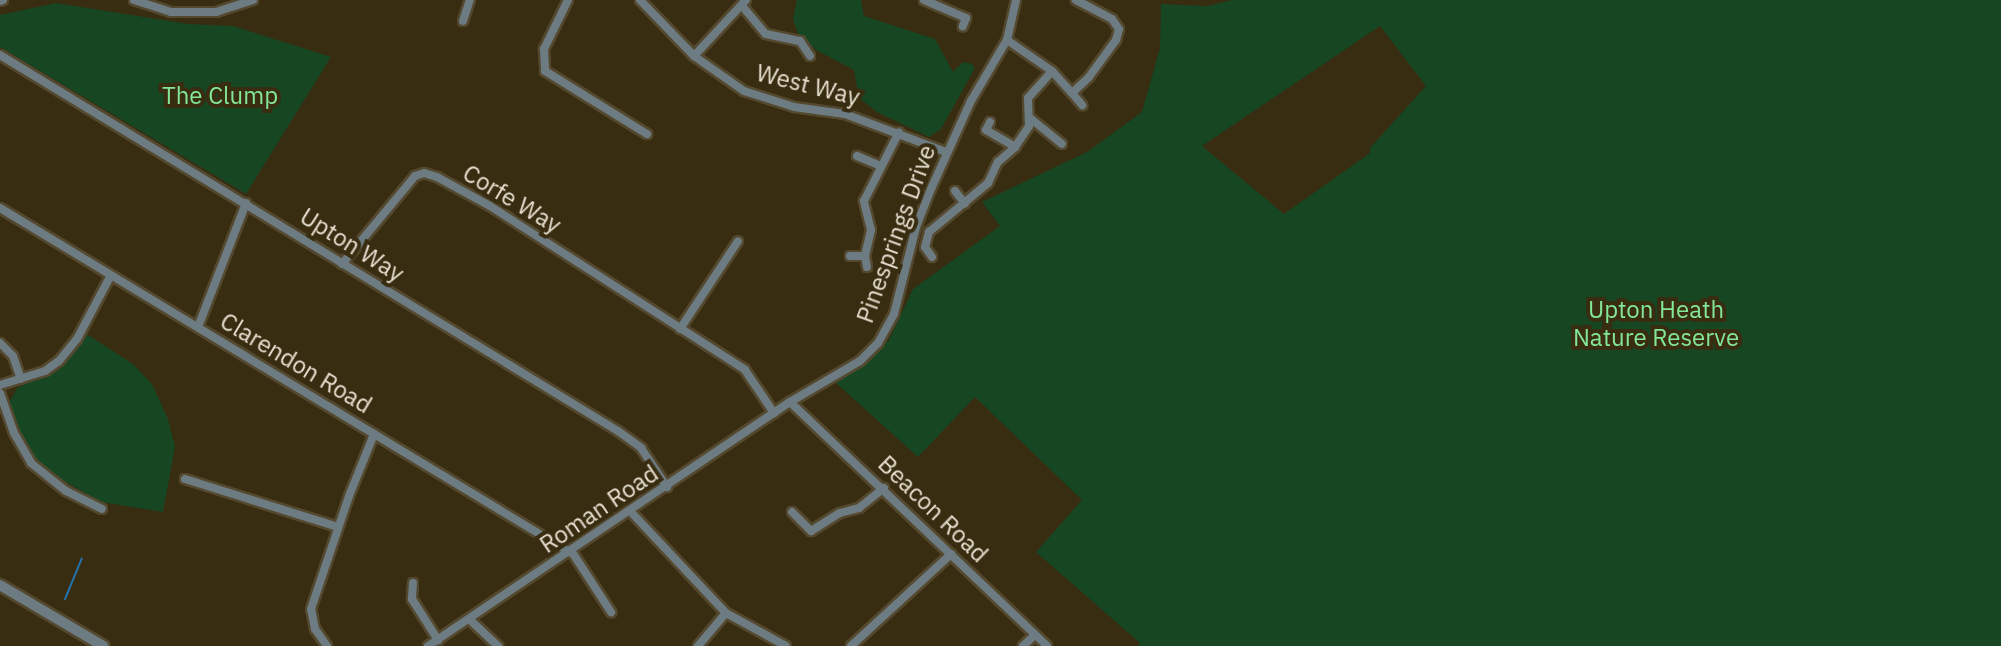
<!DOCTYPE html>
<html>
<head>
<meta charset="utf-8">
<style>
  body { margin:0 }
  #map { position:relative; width:2001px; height:646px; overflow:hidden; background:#382c11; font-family:"IBM Plex Sans",sans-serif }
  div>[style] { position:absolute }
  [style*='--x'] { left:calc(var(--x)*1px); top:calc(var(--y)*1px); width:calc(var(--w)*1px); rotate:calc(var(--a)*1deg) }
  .green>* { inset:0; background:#174623 }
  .stream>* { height:2px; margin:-1px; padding:0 1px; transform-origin:1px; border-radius:1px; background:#2472aa }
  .roads { filter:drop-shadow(2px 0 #54492f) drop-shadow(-2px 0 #54492f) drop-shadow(0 2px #54492f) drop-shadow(0 -2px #54492f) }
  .minor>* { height:8px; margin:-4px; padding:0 4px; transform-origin:4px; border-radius:4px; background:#6d7c82 }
  .tertiary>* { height:10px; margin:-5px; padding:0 5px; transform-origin:5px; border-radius:5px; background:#6d7c82 }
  span { translate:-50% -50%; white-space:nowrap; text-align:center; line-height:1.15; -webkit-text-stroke:8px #382c11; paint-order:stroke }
  .street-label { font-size:24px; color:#e6dfcf }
  .park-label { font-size:24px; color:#83e798 }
</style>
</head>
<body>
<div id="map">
  <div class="green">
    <i style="clip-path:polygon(797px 0,861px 0,864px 16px,935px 39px,953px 72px,963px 62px,972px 64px,975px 68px,941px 129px,929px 137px,877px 112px,859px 98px,854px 70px,816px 50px,798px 33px,793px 19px)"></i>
    <i style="clip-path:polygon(evenodd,1232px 0,2001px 0,2001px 646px,1138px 646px,1140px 643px,1036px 552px,1082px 500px,975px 397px,918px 457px,836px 383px,889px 340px,913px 289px,1000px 226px,982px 202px,1087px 152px,1142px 112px,1160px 48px,1161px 4px,1207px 6px,1232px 0,1380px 26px,1426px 86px,1370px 148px,1370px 153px,1284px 214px,1202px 146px,1380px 26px)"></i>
    <i style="clip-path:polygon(56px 3px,188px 24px,233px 26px,331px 57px,246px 194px,0 47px,0 15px)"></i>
    <i style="clip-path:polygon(85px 333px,133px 364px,152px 384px,168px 419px,175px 447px,163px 512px,101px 502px,52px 474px,30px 454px,18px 430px,8px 405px,17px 388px,61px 368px)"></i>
  </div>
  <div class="stream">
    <i style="--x:65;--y:599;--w:44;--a:-67.5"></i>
  </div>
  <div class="roads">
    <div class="minor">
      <i style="--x:134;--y:0;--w:39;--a:18"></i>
      <i style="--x:171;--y:12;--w:45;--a:0"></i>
      <i style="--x:216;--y:12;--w:39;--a:-18"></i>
      <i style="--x:568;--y:0;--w:55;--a:116.1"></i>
      <i style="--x:544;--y:49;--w:22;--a:87"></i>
      <i style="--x:545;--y:71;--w:120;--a:31.7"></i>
      <i style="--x:640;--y:0;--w:78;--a:46"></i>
      <i style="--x:694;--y:56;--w:61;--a:35"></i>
      <i style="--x:744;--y:91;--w:52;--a:17.7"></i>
      <i style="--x:794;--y:107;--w:51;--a:7.8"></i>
      <i style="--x:845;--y:114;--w:108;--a:20.6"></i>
      <i style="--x:924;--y:0;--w:46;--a:23.2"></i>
      <i style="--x:966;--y:18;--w:9;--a:111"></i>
      <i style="--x:0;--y:1;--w:3;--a:-18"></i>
      <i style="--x:743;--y:7;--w:35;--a:50"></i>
      <i style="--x:766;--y:34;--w:35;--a:12"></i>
      <i style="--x:800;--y:41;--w:18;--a:56"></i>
      <i style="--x:463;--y:21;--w:22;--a:-72"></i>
      <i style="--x:1007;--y:40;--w:55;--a:34.6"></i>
      <i style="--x:1052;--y:71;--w:30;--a:48"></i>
      <i style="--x:1072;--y:93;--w:23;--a:-43"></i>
      <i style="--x:1089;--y:77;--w:46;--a:-53.9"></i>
      <i style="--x:1116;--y:40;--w:11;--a:-75"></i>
      <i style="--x:1119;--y:29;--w:12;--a:-125"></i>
      <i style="--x:1112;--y:19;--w:41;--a:-152.2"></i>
      <i style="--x:0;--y:55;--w:723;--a:31.32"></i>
      <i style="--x:618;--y:431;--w:29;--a:36"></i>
      <i style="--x:641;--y:448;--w:47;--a:56.3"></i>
      <i style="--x:694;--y:56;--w:76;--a:-47.1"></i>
      <i style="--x:1072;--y:93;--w:16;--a:50"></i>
      <i style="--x:1030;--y:118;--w:41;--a:39.1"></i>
      <i style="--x:990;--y:122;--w:9;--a:117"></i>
      <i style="--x:986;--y:130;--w:34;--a:30"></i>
      <i style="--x:857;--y:156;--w:26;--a:23"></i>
      <i style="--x:955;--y:191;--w:16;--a:52"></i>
      <i style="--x:0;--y:208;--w:667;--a:31.14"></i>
      <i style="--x:850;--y:256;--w:15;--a:0"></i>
      <i style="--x:932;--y:257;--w:12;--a:-125"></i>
      <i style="--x:925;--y:247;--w:16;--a:-75"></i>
      <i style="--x:929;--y:232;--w:77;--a:-39.7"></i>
      <i style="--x:988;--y:183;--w:23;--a:-65"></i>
      <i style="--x:998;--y:162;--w:23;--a:-41"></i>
      <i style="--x:1015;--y:147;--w:25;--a:-56"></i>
      <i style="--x:1029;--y:126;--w:28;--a:-92"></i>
      <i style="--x:1028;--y:98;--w:36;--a:-48"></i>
      <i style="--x:342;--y:264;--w:114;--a:-50.3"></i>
      <i style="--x:415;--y:176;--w:9;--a:-18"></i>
      <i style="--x:424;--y:173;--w:14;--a:17"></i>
      <i style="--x:437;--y:177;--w:60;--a:28.7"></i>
      <i style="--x:490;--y:206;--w:303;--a:32.7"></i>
      <i style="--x:745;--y:370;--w:52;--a:56"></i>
      <i style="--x:867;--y:267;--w:11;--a:-100"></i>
      <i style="--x:865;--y:256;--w:27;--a:-77"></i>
      <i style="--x:871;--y:230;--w:30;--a:-104"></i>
      <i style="--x:864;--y:201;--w:77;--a:-63.1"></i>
      <i style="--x:198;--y:327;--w:133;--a:-68.8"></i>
      <i style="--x:680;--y:329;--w:105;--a:-56.6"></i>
      <i style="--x:0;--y:343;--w:18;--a:45"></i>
      <i style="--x:13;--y:356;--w:24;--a:71"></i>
      <i style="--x:0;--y:385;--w:47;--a:-17.3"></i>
      <i style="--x:45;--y:371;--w:17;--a:-36"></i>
      <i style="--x:59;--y:361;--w:28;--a:-51"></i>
      <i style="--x:77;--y:339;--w:72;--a:-62"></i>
      <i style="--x:0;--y:393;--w:42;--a:70.7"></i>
      <i style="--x:14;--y:433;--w:34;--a:60"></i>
      <i style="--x:31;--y:463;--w:45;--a:38.7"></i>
      <i style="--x:66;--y:491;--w:40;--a:26.6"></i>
      <i style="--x:790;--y:402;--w:354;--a:43.5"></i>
      <i style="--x:185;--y:479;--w:160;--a:17.4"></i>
      <i style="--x:631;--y:512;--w:139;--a:46.8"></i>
      <i style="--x:726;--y:613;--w:68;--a:28.8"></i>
      <i style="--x:792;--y:512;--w:27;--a:45"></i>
      <i style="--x:811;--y:531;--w:34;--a:-32"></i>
      <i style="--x:840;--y:513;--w:20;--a:-15"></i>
      <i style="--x:859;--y:508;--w:32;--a:-39"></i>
      <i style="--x:572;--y:552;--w:72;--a:57"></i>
      <i style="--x:413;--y:583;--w:16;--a:94"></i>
      <i style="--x:412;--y:599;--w:49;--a:57.6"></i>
      <i style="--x:469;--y:619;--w:40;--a:43"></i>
      <i style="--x:327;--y:646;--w:21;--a:-125"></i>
      <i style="--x:315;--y:629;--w:20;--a:-101"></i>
      <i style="--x:311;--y:609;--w:119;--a:-71.4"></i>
      <i style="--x:349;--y:496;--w:67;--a:-68"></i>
      <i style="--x:428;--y:646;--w:437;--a:-34"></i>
      <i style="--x:790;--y:402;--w:81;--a:-30.4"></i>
      <i style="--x:860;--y:361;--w:25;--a:-45"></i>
      <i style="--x:878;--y:343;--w:33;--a:-61"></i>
      <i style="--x:894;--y:314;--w:90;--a:-75.8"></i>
      <i style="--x:916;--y:227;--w:41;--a:-68.5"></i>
      <i style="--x:931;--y:189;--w:97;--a:-65.6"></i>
      <i style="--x:971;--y:101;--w:71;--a:-59.5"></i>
      <i style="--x:1007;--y:40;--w:41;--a:-77.3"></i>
      <i style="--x:698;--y:646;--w:43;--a:-49.7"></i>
      <i style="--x:851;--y:646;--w:136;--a:-42.6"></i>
      <i style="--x:1023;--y:646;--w:16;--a:-43"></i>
    </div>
    <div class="tertiary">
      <i style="--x:0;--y:585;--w:120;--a:30.6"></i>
    </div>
  </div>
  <div class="street-label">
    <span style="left:808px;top:85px;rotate:14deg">West Way</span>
    <span style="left:512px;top:199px;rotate:31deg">Corfe Way</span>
    <span style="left:896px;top:234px;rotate:-70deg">Pinesprings Drive</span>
    <span style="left:352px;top:245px;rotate:32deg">Upton Way</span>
    <span style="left:296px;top:363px;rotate:31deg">Clarendon Road</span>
    <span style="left:599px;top:509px;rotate:-34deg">Roman Road</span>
    <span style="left:933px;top:509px;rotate:44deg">Beacon Road</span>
  </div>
  <div class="park-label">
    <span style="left:220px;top:96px">The Clump</span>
    <span style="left:1656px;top:324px">Upton Heath<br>Nature Reserve</span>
  </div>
</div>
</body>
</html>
